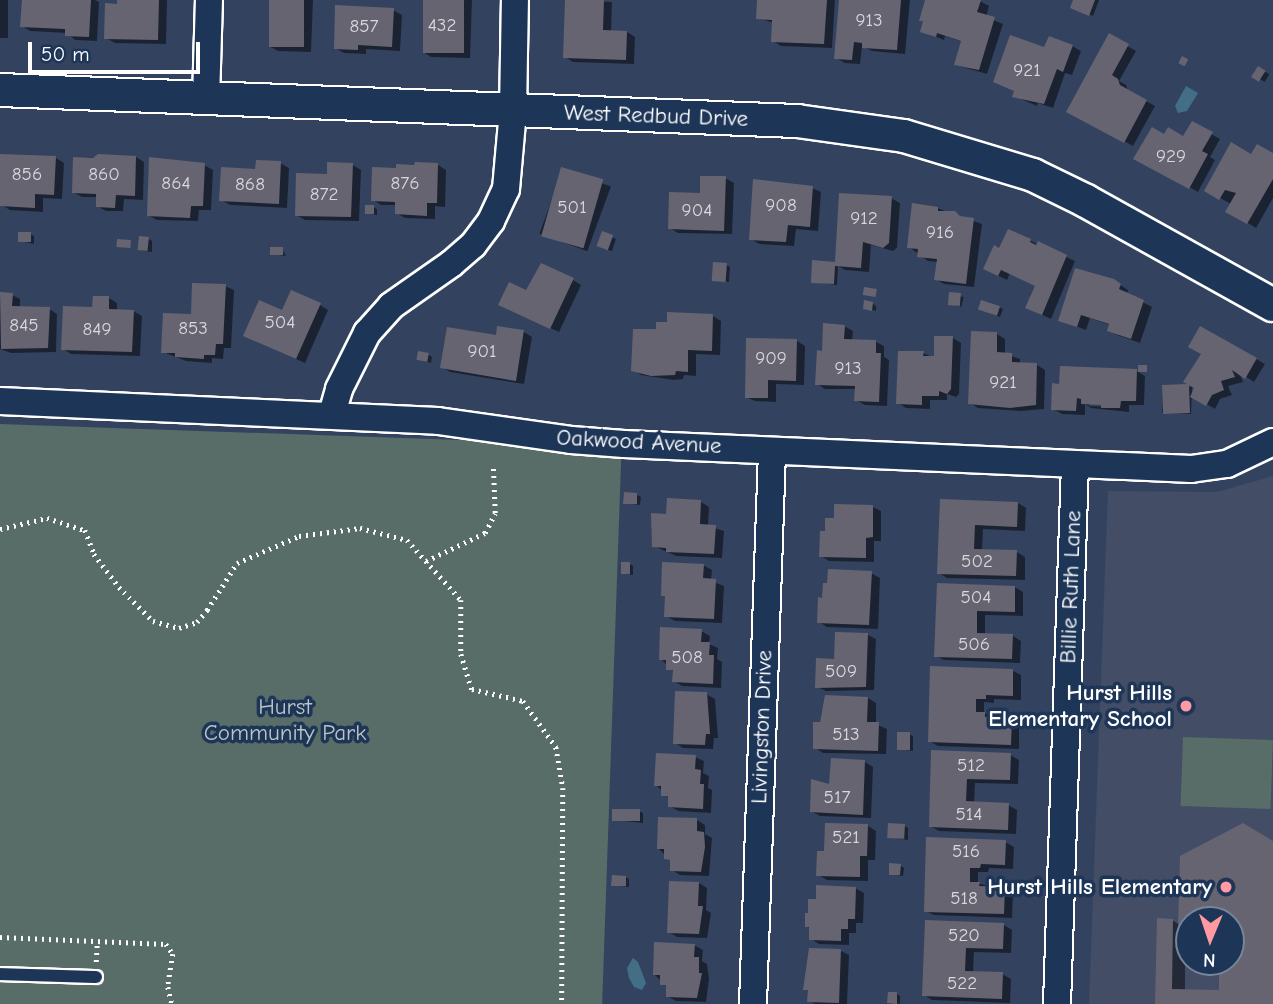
<!DOCTYPE html>
<html>
<head>
<meta charset="utf-8">
<style>
  body { margin:0 }
  #map { position:relative; width:1273px; height:1004px; overflow:hidden; background:#33435f; font-family:"Comic Neue",sans-serif }
  div>[style] { position:absolute }
  [style*='--x'] { left:calc(var(--x)*1px); top:calc(var(--y)*1px); width:calc(var(--w)*1px); rotate:calc(var(--a)*1deg) }
  .built>* { inset:0; background:#434d65 }
  .green>* { inset:0; background:#586d68; transform-origin:0 0 }
  .water>* { inset:0; background:#426e86 }
  .shadow>* { inset:0; background:#0007; transform-origin:0 0 }
  .building>* { inset:0; background:#676472; transform-origin:0 0 }
  .path>* { height:4.5px; margin-top:-2.25px; transform-origin:0; background:repeating-linear-gradient(90deg,#fff 0 2px,transparent 0 7px) }
  .roads { filter:drop-shadow(2px 0 #fff) drop-shadow(-2px 0 #fff) drop-shadow(0 2px #fff) drop-shadow(0 -2px #fff) }
  .service>* { height:12px; margin:-6px; padding:0 6px; transform-origin:6px; border-radius:6px; background:#1d3557 }
  .minor>* { height:26px; margin:-13px; padding:0 13px; transform-origin:13px; border-radius:13px; background:#1d3557 }
  .tertiary>* { height:32px; margin:-16px; padding:0 16px; transform-origin:16px; border-radius:16px; background:#1d3557 }
  .dots>* { width:19px; height:19px; translate:-50% -50%; box-sizing:border-box; border:4px solid #1d3557; border-radius:50% }
  span { translate:-50% -50%; white-space:nowrap; text-align:center; line-height:1.15; -webkit-text-stroke:7px #1d3557; paint-order:stroke }
  .number-label { font-size:19px; color:#d9d8dc }
  .number-label span { -webkit-text-stroke-width:0 }
  .street-label { font-size:23px; color:#fff }
  .poi-label { font-size:23px; color:#fff; font-weight:700 }
  .right { translate:-100% -50%; text-align:right }
  .park-label { font-size:23px; color:#bcc5c3 }
  .north { position:absolute; left:1175px; top:906px; width:70px; height:70px; box-sizing:border-box; background:#1d3557; border:2px solid #77869a; border-radius:50%; rotate:182deg; font-size:19px; font-weight:700; line-height:28px; text-align:center; color:#fff }
  .north::after { content:''; display:block; margin:auto; width:24px; height:32px; background:#ff9aa2; clip-path:polygon(50% 0,100% 100%,50% 72%,0 100%) }
  .scale { position:absolute; left:28px; top:42px; width:172px; height:32px; box-sizing:border-box; border:4px solid #fff; border-top:0; padding-left:9px; font-size:21px; line-height:24px; white-space:nowrap; color:#fff; -webkit-text-stroke:5px #1d3557; paint-order:stroke }
</style>
</head>
<body>
<div id="map">
  <div class="built">
    <i style="clip-path:polygon(evenodd,1273px 476px,1273px 1004px,1089px 1004px,1108px 491px,1217px 492px,1273px 476px,1189px 920px,1231px 920px,1231px 962px,1189px 962px,1189px 920px)"></i>
  </div>
  <div class="green">
    <i style="left:0;top:424px;width:622px;height:580px;rotate:2deg"></i>
    <i style="left:1183px;top:737px;width:90px;height:69px;rotate:2deg"></i>
  </div>
  <div class="water">
    <i style="clip-path:polygon(1186px 86px,1198px 93px,1187px 111px,1178px 113px,1175px 106px)"></i>
    <i style="clip-path:polygon(633px 958px,638px 962px,646px 983px,642px 990px,634px 987px,629px 978px,627px 968px)"></i>
  </div>
  <div class="shadow">
    <i style="left:0;top:0;width:8px;height:38px"></i>
    <i style="clip-path:polygon(23px 0,95px 0,99px 2px,97px 41px,75px 40px,67px 33px,30px 31px,22px 26px)"></i>
    <i style="clip-path:polygon(118px 0,167px 0,166px 44px,115px 43px,106px 38px)"></i>
    <i style="clip-path:polygon(271px 0,313px 0,311px 52px,278px 51px,269px 46px)"></i>
    <i style="clip-path:polygon(425px 0,472px 0,470px 58px,431px 57px,423px 52px)"></i>
    <i style="clip-path:polygon(567px 0,612px 2px,611px 32px,627px 32px,635px 37px,634px 64px,573px 62px,565px 57px)"></i>
    <i style="clip-path:polygon(759px 0,835px 0,832px 48px,781px 46px,773px 41px,774px 23px,758px 18px)"></i>
    <i style="clip-path:polygon(841px 0,910px 0,905px 54px,872px 51px,862px 46px,860px 64px,845px 63px,836px 58px)"></i>
    <i style="clip-path:polygon(927px 0,978px 0,989px 6px,986px 17px,1003px 24px,987px 74px,956px 65px,963px 42px,945px 36px,944px 40px,922px 31px)"></i>
    <i style="clip-path:polygon(1075px 0,1099px 0,1093px 16px,1075px 9px)"></i>
    <i style="clip-path:polygon(393px 10px,402px 15px,400px 51px,366px 49px,366px 54px,344px 53px,335px 48px)"></i>
    <i style="clip-path:polygon(1110px 36px,1136px 51px,1119px 81px,1126px 85px,1128px 91px,1155px 106px,1133px 146px,1068px 111px)"></i>
    <i style="clip-path:polygon(1072px 46px,1081px 51px,1072px 75px,1065px 73px,1053px 108px,1038px 103px,1037px 106px,1014px 96px,1045px 50px)"></i>
    <i style="left:1259px;top:68px;width:12px;height:9px;rotate:31deg"></i>
    <i style="clip-path:polygon(1192px 123px,1220px 139px,1210px 157px,1215px 160px,1198px 192px,1136px 158px,1165px 136px,1184px 138px)"></i>
    <i style="clip-path:polygon(0 155px,56px 158px,64px 163px,62px 199px,43px 198px,43px 212px,10px 210px,2px 205px)"></i>
    <i style="clip-path:polygon(1273px 155px,1273px 198px,1256px 228px,1228px 211px,1231px 204px,1206px 190px,1252px 156px)"></i>
    <i style="clip-path:polygon(136px 157px,144px 162px,143px 200px,124px 199px,123px 211px,106px 211px,97px 206px,98px 197px,82px 197px,73px 192px,75px 158px)"></i>
    <i style="clip-path:polygon(280px 163px,289px 168px,287px 208px,230px 205px,221px 200px,257px 171px)"></i>
    <i style="clip-path:polygon(204px 165px,213px 170px,211px 210px,199px 210px,198px 221px,157px 220px,148px 215px)"></i>
    <i style="clip-path:polygon(353px 165px,361px 170px,359px 221px,305px 220px,296px 215px,328px 176px)"></i>
    <i style="clip-path:polygon(438px 165px,446px 170px,445px 207px,435px 206px,435px 219px,405px 218px,397px 213px,397px 205px,381px 205px,373px 200px,397px 166px)"></i>
    <i style="left:563px;top:169px;width:51px;height:69px;rotate:20deg"></i>
    <i style="clip-path:polygon(725px 178px,734px 183px,732px 234px,678px 233px,670px 228px,702px 194px)"></i>
    <i style="clip-path:polygon(812px 188px,821px 192px,818px 231px,796px 229px,794px 246px,759px 244px,751px 239px)"></i>
    <i style="clip-path:polygon(891px 198px,900px 203px,897px 248px,893px 251px,871px 245px,869px 272px,845px 270px,838px 266px,837px 285px,813px 282px,836px 264px)"></i>
    <i style="clip-path:polygon(373px 207px,377px 209px,377px 215px,366px 213px)"></i>
    <i style="clip-path:polygon(937px 208px,982px 224px,974px 287px,944px 284px,936px 279px,938px 262px,928px 261px,909px 247px)"></i>
    <i style="clip-path:polygon(1009px 231px,1075px 261px,1051px 319px,1036px 312px,1037px 286px,1010px 273px,1007px 280px,993px 273px)"></i>
    <i style="clip-path:polygon(603px 233px,616px 239px,612px 251px,602px 248px)"></i>
    <i style="clip-path:polygon(30px 234px,34px 236px,34px 244px,20px 241px)"></i>
    <i style="clip-path:polygon(149px 239px,152px 241px,152px 252px,144px 251px,140px 249px)"></i>
    <i style="clip-path:polygon(282px 249px,286px 256px,271px 254px)"></i>
    <i style="clip-path:polygon(726px 265px,730px 267px,729px 282px,714px 280px)"></i>
    <i style="clip-path:polygon(573px 280px,581px 285px,559px 332px,508px 309px,527px 292px)"></i>
    <i style="clip-path:polygon(1114px 281px,1128px 290px,1127px 294px,1152px 307px,1140px 343px,1117px 335px,1109px 330px,1110px 325px,1090px 318px,1086px 330px,1060px 320px)"></i>
    <i style="clip-path:polygon(225px 286px,234px 290px,231px 348px,224px 348px,223px 359px,212px 358px,212px 363px,186px 361px,163px 352px,193px 316px)"></i>
    <i style="clip-path:polygon(0 294px,12px 295px,20px 299px,20px 308px,49px 309px,57px 314px,56px 352px,11px 353px,0 349px)"></i>
    <i style="left:951px;top:294px;width:13px;height:10px;rotate:13deg"></i>
    <i style="clip-path:polygon(109px 298px,117px 303px,117px 311px,133px 311px,142px 316px,140px 356px,71px 354px,63px 349px,94px 309px)"></i>
    <i style="clip-path:polygon(873px 304px,876px 306px,876px 311px,865px 308px)"></i>
    <i style="clip-path:polygon(320px 305px,328px 310px,305px 363px,253px 340px,283px 313px)"></i>
    <i style="clip-path:polygon(999px 307px,1003px 309px,1000px 317px,984px 311px)"></i>
    <i style="clip-path:polygon(713px 316px,721px 321px,720px 355px,696px 354px,696px 376px,684px 375px,683px 379px,674px 380px,641px 375px,633px 370px,657px 331px)"></i>
    <i style="clip-path:polygon(844px 326px,853px 331px,852px 341px,876px 342px,884px 346px,884px 357px,889px 360px,887px 406px,865px 405px,856px 400px,857px 389px,825px 389px,817px 384px,824px 352px)"></i>
    <i style="clip-path:polygon(499px 328px,524px 332px,532px 337px,524px 384px,450px 372px,442px 367px,497px 337px)"></i>
    <i style="clip-path:polygon(1201px 328px,1265px 364px,1254px 382px,1239px 372px,1243px 382px,1228px 386px,1232px 395px,1220px 399px,1215px 409px,1193px 396px,1204px 354px)"></i>
    <i style="clip-path:polygon(997px 334px,1005px 339px,1005px 354px,1020px 359px,1020px 364px,1037px 365px,1045px 370px,1044px 409px,1020px 411px,978px 408px,970px 403px)"></i>
    <i style="clip-path:polygon(936px 338px,953px 338px,961px 343px,959px 394px,956px 397px,947px 394px,947px 400px,930px 400px,930px 409px,906px 408px,898px 403px,923px 353px,935px 358px)"></i>
    <i style="clip-path:polygon(797px 341px,805px 346px,804px 385px,776px 384px,776px 402px,755px 401px,746px 397px)"></i>
    <i style="clip-path:polygon(429px 355px,432px 357px,431px 363px,419px 359px)"></i>
    <i style="clip-path:polygon(evenodd,1137px 371px,1145px 376px,1144px 405px,1129px 405px,1129px 412px,1091px 408px,1085px 404px,1085px 415px,1062px 414px,1053px 409px,1054px 385px,1137px 371px,1089px 403px,1110px 404px,1110px 407px,1089px 406px,1089px 403px)"></i>
    <i style="left:1163px;top:386px;width:29px;height:27px;rotate:2deg"></i>
    <i style="clip-path:polygon(637px 495px,641px 497px,640px 505px,625px 503px)"></i>
    <i style="clip-path:polygon(941px 501px,1018px 503px,1026px 508px,1025px 531px,983px 529px,982px 551px,1017px 552px,1025px 557px,1025px 580px,947px 578px,939px 573px)"></i>
    <i style="clip-path:polygon(701px 502px,709px 507px,708px 526px,724px 531px,722px 558px,676px 556px,654px 546px,668px 516px)"></i>
    <i style="clip-path:polygon(873px 507px,881px 511px,881px 541px,874px 541px,874px 562px,829px 561px,821px 556px,836px 520px)"></i>
    <i style="clip-path:polygon(630px 564px,633px 566px,633px 575px,622px 573px)"></i>
    <i style="clip-path:polygon(703px 565px,712px 570px,711px 581px,724px 586px,722px 623px,675px 621px,666px 616px,667px 597px,662px 595px)"></i>
    <i style="clip-path:polygon(871px 573px,880px 578px,878px 629px,827px 627px,819px 622px,824px 599px)"></i>
    <i style="clip-path:polygon(938px 585px,1015px 587px,1023px 592px,1023px 616px,985px 615px,985px 635px,1013px 636px,1021px 641px,1020px 663px,944px 660px,936px 656px)"></i>
    <i style="clip-path:polygon(701px 631px,710px 636px,709px 644px,718px 648px,717px 659px,722px 662px,721px 688px,682px 686px,674px 681px,675px 673px,661px 659px)"></i>
    <i style="clip-path:polygon(868px 635px,876px 639px,874px 690px,826px 691px,817px 687px,836px 661px)"></i>
    <i style="clip-path:polygon(932px 668px,1013px 671px,1021px 675px,1021px 700px,994px 699px,994px 703px,984px 702px,984px 713px,1019px 724px,1019px 749px,938px 746px,929px 741px)"></i>
    <i style="clip-path:polygon(706px 694px,715px 699px,718px 738px,714px 738px,713px 749px,683px 748px,675px 743px)"></i>
    <i style="clip-path:polygon(868px 698px,876px 703px,876px 724px,887px 729px,886px 754px,823px 753px,815px 748px,822px 711px)"></i>
    <i style="clip-path:polygon(909px 734px,913px 736px,913px 751px,898px 749px)"></i>
    <i style="clip-path:polygon(933px 752px,1010px 755px,1019px 760px,1018px 784px,975px 783px,974px 803px,1008px 805px,1017px 810px,1016px 834px,939px 831px,930px 826px)"></i>
    <i style="clip-path:polygon(695px 757px,704px 761px,703px 773px,709px 776px,708px 788px,712px 790px,711px 813px,678px 811px,670px 806px,670px 799px,656px 785px)"></i>
    <i style="clip-path:polygon(865px 762px,873px 767px,871px 818px,820px 816px,811px 811px)"></i>
    <i style="clip-path:polygon(639px 811px,643px 813px,643px 823px,614px 820px)"></i>
    <i style="clip-path:polygon(697px 820px,705px 825px,705px 834px,712px 838px,709px 876px,680px 875px,672px 870px,672px 862px,658px 848px)"></i>
    <i style="clip-path:polygon(868px 826px,876px 831px,875px 860px,868px 860px,868px 881px,827px 880px,818px 875px,826px 853px)"></i>
    <i style="clip-path:polygon(905px 826px,908px 828px,908px 840px,889px 837px)"></i>
    <i style="clip-path:polygon(928px 839px,1005px 842px,1014px 847px,1013px 869px,989px 868px,988px 872px,978px 872px,978px 883px,1013px 894px,1012px 918px,934px 915px,925px 911px)"></i>
    <i style="clip-path:polygon(evenodd,1273px 843px,1273px 1004px,1157px 1004px,1172px 920px,1180px 925px,1273px 843px,1189px 920px,1231px 920px,1231px 960px,1238px 965px,1221px 992px,1185px 991px,1185px 931px,1189px 934px,1189px 920px)"></i>
    <i style="clip-path:polygon(900px 865px,904px 868px,903px 876px,891px 874px)"></i>
    <i style="clip-path:polygon(626px 877px,629px 879px,629px 887px,613px 885px)"></i>
    <i style="clip-path:polygon(699px 883px,707px 888px,706px 910px,711px 913px,707px 938px,677px 937px,669px 932px)"></i>
    <i style="clip-path:polygon(855px 888px,864px 893px,863px 923px,856px 923px,856px 933px,849px 933px,849px 945px,819px 944px,811px 939px,811px 929px,806px 926px,817px 901px)"></i>
    <i style="clip-path:polygon(926px 922px,1004px 925px,1012px 930px,1011px 953px,974px 952px,973px 973px,1002px 974px,1011px 979px,1010px 1003px,932px 1000px,924px 995px)"></i>
    <i style="clip-path:polygon(694px 945px,703px 950px,702px 961px,707px 964px,709px 979px,706px 1002px,676px 1001px,667px 996px,668px 988px,654px 974px)"></i>
    <i style="clip-path:polygon(841px 951px,849px 955px,847px 1004px,815px 1004px,809px 1001px,809px 991px,805px 989px)"></i>
    <i style="clip-path:polygon(897px 994px,900px 996px,900px 1004px,889px 1002px)"></i>
  </div>
  <div class="building">
    <i style="clip-path:polygon(22px 0,91px 0,89px 37px,65px 36px,65px 29px,20px 27px)"></i>
    <i style="clip-path:polygon(117px 0,159px 0,158px 40px,104px 39px,105px 3px,117px 4px)"></i>
    <i style="left:269px;top:0;width:35px;height:47px"></i>
    <i style="left:423px;top:0;width:41px;height:53px"></i>
    <i style="clip-path:polygon(565px 0,604px 0,603px 30px,627px 31px,626px 60px,563px 58px)"></i>
    <i style="clip-path:polygon(757px 0,827px 0,824px 44px,771px 42px,772px 20px,756px 19px)"></i>
    <i style="clip-path:polygon(839px 0,901px 0,897px 50px,862px 48px,862px 43px,854px 42px,852px 60px,834px 59px)"></i>
    <i style="clip-path:polygon(925px 0,981px 0,977px 12px,995px 17px,979px 70px,954px 65px,961px 41px,937px 33px,936px 37px,920px 32px,923px 21px,919px 21px)"></i>
    <i style="clip-path:polygon(1073px 0,1095px 0,1089px 16px,1070px 8px)"></i>
    <i style="clip-path:polygon(335px 5px,394px 8px,392px 47px,358px 45px,358px 50px,334px 49px)"></i>
    <i style="clip-path:polygon(1109px 33px,1129px 44px,1112px 75px,1118px 79px,1120px 85px,1147px 100px,1124px 143px,1066px 112px)"></i>
    <i style="clip-path:polygon(1010px 35px,1044px 47px,1049px 36px,1073px 45px,1063px 72px,1057px 69px,1044px 104px,1012px 97px,1014px 91px,993px 82px)"></i>
    <i style="left:1182px;top:56px;width:7px;height:8px;rotate:27deg"></i>
    <i style="left:1258px;top:66px;width:9px;height:13px;rotate:32deg"></i>
    <i style="clip-path:polygon(1192px 121px,1213px 132px,1202px 151px,1208px 154px,1189px 189px,1133px 159px,1152px 127px,1164px 134px,1168px 127px,1183px 136px)"></i>
    <i style="clip-path:polygon(1231px 142px,1251px 154px,1257px 144px,1273px 153px,1273px 179px,1247px 224px,1225px 212px,1236px 193px,1225px 190px,1219px 200px,1204px 191px)"></i>
    <i style="clip-path:polygon(0 154px,56px 156px,54px 195px,35px 194px,35px 208px,0 206px)"></i>
    <i style="clip-path:polygon(98px 154px,136px 156px,135px 196px,116px 195px,115px 208px,96px 207px,96px 194px,72px 193px,73px 157px,93px 158px)"></i>
    <i style="clip-path:polygon(149px 157px,205px 163px,203px 206px,191px 206px,190px 218px,147px 216px)"></i>
    <i style="clip-path:polygon(256px 160px,281px 161px,279px 204px,219px 201px,221px 167px,255px 169px)"></i>
    <i style="clip-path:polygon(327px 162px,353px 163px,351px 217px,295px 216px,296px 173px,327px 174px)"></i>
    <i style="clip-path:polygon(415px 162px,438px 163px,437px 203px,427px 203px,427px 216px,395px 214px,395px 202px,371px 201px,372px 167px,396px 168px,396px 164px,414px 165px)"></i>
    <i style="left:561px;top:167px;width:44px;height:72px;rotate:16deg"></i>
    <i style="clip-path:polygon(700px 176px,726px 176px,724px 231px,668px 229px,669px 192px,700px 193px)"></i>
    <i style="clip-path:polygon(753px 179px,813px 186px,810px 227px,788px 225px,786px 242px,749px 240px)"></i>
    <i style="clip-path:polygon(839px 193px,892px 196px,889px 243px,883px 248px,863px 242px,861px 268px,835px 266px,834px 284px,811px 283px,812px 260px,835px 262px)"></i>
    <i style="clip-path:polygon(912px 203px,938px 207px,938px 211px,955px 211px,960px 216px,974px 218px,966px 284px,934px 280px,937px 259px,917px 257px,918px 249px,907px 248px)"></i>
    <i style="left:365px;top:205px;width:9px;height:9px"></i>
    <i style="clip-path:polygon(1008px 229px,1031px 239px,1030px 242px,1036px 245px,1038px 241px,1067px 255px,1042px 315px,1025px 308px,1035px 286px,1001px 270px,998px 276px,983px 269px,994px 245px,999px 248px)"></i>
    <i style="left:602px;top:231px;width:12px;height:16px;rotate:20deg"></i>
    <i style="left:18px;top:232px;width:13px;height:10px"></i>
    <i style="left:139px;top:236px;width:10px;height:14px;rotate:6deg"></i>
    <i style="left:117px;top:239px;width:14px;height:8px;rotate:4deg"></i>
    <i style="left:270px;top:247px;width:13px;height:8px"></i>
    <i style="left:713px;top:262px;width:14px;height:19px;rotate:4deg"></i>
    <i style="clip-path:polygon(541px 263px,574px 278px,550px 329px,498px 305px,509px 282px,526px 290px)"></i>
    <i style="clip-path:polygon(1075px 268px,1114px 279px,1121px 284px,1119px 289px,1144px 300px,1131px 339px,1107px 331px,1109px 324px,1081px 315px,1077px 327px,1058px 321px)"></i>
    <i style="clip-path:polygon(192px 283px,226px 284px,223px 344px,216px 344px,215px 355px,204px 355px,204px 359px,175px 357px,175px 353px,161px 353px,163px 313px,191px 314px)"></i>
    <i style="left:864px;top:287px;width:13px;height:8px;rotate:9deg"></i>
    <i style="clip-path:polygon(291px 290px,321px 303px,296px 359px,243px 336px,259px 300px,282px 310px)"></i>
    <i style="clip-path:polygon(0 292px,13px 293px,12px 306px,50px 307px,48px 348px,1px 349px)"></i>
    <i style="left:949px;top:292px;width:12px;height:13px;rotate:5deg"></i>
    <i style="clip-path:polygon(93px 296px,109px 296px,109px 309px,134px 310px,132px 352px,61px 350px,63px 306px,92px 307px)"></i>
    <i style="clip-path:polygon(864px 300px,873px 302px,872px 311px,863px 309px)"></i>
    <i style="left:981px;top:300px;width:20px;height:10px;rotate:18deg"></i>
    <i style="clip-path:polygon(667px 312px,713px 314px,712px 351px,688px 350px,688px 372px,676px 371px,675px 375px,651px 376px,631px 371px,633px 329px,656px 329px,656px 322px,667px 322px)"></i>
    <i style="clip-path:polygon(823px 323px,845px 325px,844px 339px,876px 340px,876px 353px,881px 353px,879px 402px,854px 401px,855px 386px,815px 385px,817px 350px,822px 351px)"></i>
    <i style="clip-path:polygon(497px 326px,524px 330px,516px 381px,440px 368px,447px 327px,496px 335px)"></i>
    <i style="clip-path:polygon(1200px 326px,1257px 358px,1245px 379px,1232px 370px,1235px 377px,1221px 381px,1224px 390px,1212px 395px,1206px 406px,1190px 397px,1194px 388px,1189px 385px,1190px 413px,1163px 414px,1162px 385px,1187px 384px,1183px 382px,1201px 354px,1188px 347px)"></i>
    <i style="clip-path:polygon(971px 331px,997px 332px,997px 352px,1012px 353px,1012px 362px,1037px 363px,1036px 405px,1010px 408px,968px 404px)"></i>
    <i style="clip-path:polygon(934px 336px,953px 336px,951px 389px,947px 394px,939px 391px,939px 396px,922px 396px,922px 405px,896px 404px,898px 351px,924px 351px,923px 356px,934px 356px)"></i>
    <i style="clip-path:polygon(746px 338px,797px 339px,796px 381px,768px 380px,768px 398px,745px 398px)"></i>
    <i style="left:418px;top:351px;width:11px;height:9px;rotate:10deg"></i>
    <i style="left:1138px;top:365px;width:9px;height:7px"></i>
    <i style="clip-path:polygon(1060px 366px,1137px 369px,1136px 401px,1121px 401px,1120px 408px,1101px 408px,1101px 405px,1081px 404px,1081px 399px,1077px 398px,1076px 411px,1051px 410px,1052px 383px,1059px 384px)"></i>
    <i style="clip-path:polygon(624px 492px,637px 493px,637px 504px,623px 504px)"></i>
    <i style="clip-path:polygon(667px 498px,701px 500px,700px 524px,716px 525px,714px 554px,666px 552px,666px 548px,652px 547px,651px 513px,666px 514px)"></i>
    <i style="clip-path:polygon(940px 499px,1018px 502px,1017px 527px,975px 525px,974px 549px,1017px 550px,1016px 576px,937px 574px)"></i>
    <i style="clip-path:polygon(834px 504px,873px 505px,873px 537px,866px 538px,866px 558px,819px 557px,820px 531px,825px 531px,825px 518px,834px 518px)"></i>
    <i style="left:621px;top:562px;width:9px;height:12px"></i>
    <i style="clip-path:polygon(662px 562px,704px 564px,703px 578px,716px 579px,714px 619px,664px 617px,665px 596px,661px 596px)"></i>
    <i style="clip-path:polygon(828px 569px,872px 571px,869px 625px,817px 623px,818px 597px,822px 598px,823px 583px,827px 583px)"></i>
    <i style="clip-path:polygon(937px 583px,1015px 586px,1015px 612px,977px 611px,977px 633px,1013px 634px,1012px 659px,934px 657px)"></i>
    <i style="clip-path:polygon(660px 627px,702px 629px,701px 642px,710px 642px,709px 655px,714px 655px,713px 684px,672px 682px,673px 670px,666px 670px,666px 660px,659px 660px)"></i>
    <i style="clip-path:polygon(835px 632px,868px 633px,866px 687px,815px 688px,816px 658px,834px 659px)"></i>
    <i style="clip-path:polygon(930px 666px,1013px 669px,1013px 696px,986px 695px,986px 699px,976px 699px,976px 712px,985px 712px,985px 717px,1012px 718px,1011px 745px,928px 742px)"></i>
    <i style="clip-path:polygon(675px 691px,707px 692px,710px 734px,706px 734px,705px 745px,673px 744px)"></i>
    <i style="clip-path:polygon(825px 695px,868px 697px,867px 722px,879px 722px,878px 751px,813px 749px,813px 722px,820px 722px)"></i>
    <i style="left:897px;top:732px;width:13px;height:18px"></i>
    <i style="clip-path:polygon(931px 750px,1011px 753px,1010px 780px,967px 779px,966px 801px,1009px 803px,1008px 830px,929px 827px)"></i>
    <i style="clip-path:polygon(656px 753px,696px 755px,695px 769px,701px 770px,700px 784px,704px 784px,703px 809px,668px 807px,668px 796px,661px 796px,661px 786px,654px 786px)"></i>
    <i style="clip-path:polygon(831px 758px,865px 760px,863px 815px,810px 812px,811px 779px,829px 784px)"></i>
    <i style="left:612px;top:809px;width:28px;height:12px"></i>
    <i style="clip-path:polygon(658px 817px,697px 818px,697px 831px,704px 832px,705px 847px,701px 872px,670px 871px,670px 860px,664px 859px,664px 849px,657px 849px)"></i>
    <i style="clip-path:polygon(825px 823px,868px 824px,867px 856px,860px 856px,860px 877px,816px 876px,817px 851px,824px 851px)"></i>
    <i style="left:888px;top:823px;width:17px;height:15px;rotate:3deg"></i>
    <i style="clip-path:polygon(1243px 823px,1273px 841px,1273px 1004px,1155px 1004px,1157px 918px,1173px 919px,1172px 989px,1219px 990px,1219px 971px,1234px 964px,1231px 963px,1231px 920px,1189px 920px,1189px 936px,1178px 929px,1180px 856px)"></i>
    <i style="clip-path:polygon(926px 837px,1006px 840px,1005px 865px,981px 864px,980px 868px,970px 868px,970px 882px,980px 882px,979px 886px,1005px 887px,1004px 914px,924px 912px)"></i>
    <i style="clip-path:polygon(889px 863px,901px 864px,900px 875px,889px 875px)"></i>
    <i style="clip-path:polygon(612px 875px,626px 876px,626px 886px,611px 886px)"></i>
    <i style="clip-path:polygon(669px 881px,699px 882px,698px 906px,703px 906px,699px 934px,667px 933px)"></i>
    <i style="clip-path:polygon(816px 885px,856px 887px,855px 919px,848px 919px,848px 929px,841px 929px,841px 941px,809px 940px,809px 927px,805px 927px,805px 913px,808px 913px,808px 899px,816px 899px)"></i>
    <i style="clip-path:polygon(925px 920px,1004px 923px,1003px 949px,966px 948px,965px 971px,1003px 972px,1002px 999px,922px 996px)"></i>
    <i style="clip-path:polygon(654px 942px,695px 944px,694px 957px,699px 957px,699px 973px,702px 973px,697px 998px,666px 997px,666px 985px,660px 985px,660px 975px,653px 975px)"></i>
    <i style="clip-path:polygon(809px 948px,841px 949px,839px 1003px,807px 1002px,808px 990px,803px 990px)"></i>
    <i style="clip-path:polygon(888px 992px,897px 992px,897px 1004px,887px 1003px)"></i>
  </div>
  <div class="path">
    <i style="--x:0;--y:529;--w:48;--a:-13.2"></i>
    <i style="--x:47;--y:518;--w:40;--a:18"></i>
    <i style="--x:85;--y:530;--w:26;--a:69"></i>
    <i style="--x:94;--y:554;--w:41;--a:52.9"></i>
    <i style="--x:119;--y:587;--w:48;--a:45"></i>
    <i style="--x:153;--y:621;--w:27;--a:15"></i>
    <i style="--x:179;--y:628;--w:19;--a:-18"></i>
    <i style="--x:197;--y:622;--w:16;--a:-50"></i>
    <i style="--x:207;--y:610;--w:56;--a:-57.4"></i>
    <i style="--x:237;--y:563;--w:68;--a:-23.5"></i>
    <i style="--x:299;--y:536;--w:62;--a:-7.5"></i>
    <i style="--x:360;--y:528;--w:49;--a:14.3"></i>
    <i style="--x:407;--y:540;--w:81;--a:48"></i>
    <i style="--x:461;--y:600;--w:54;--a:90"></i>
    <i style="--x:461;--y:654;--w:37;--a:73"></i>
    <i style="--x:472;--y:689;--w:52;--a:13.2"></i>
    <i style="--x:523;--y:701;--w:57;--a:54.3"></i>
    <i style="--x:556;--y:747;--w:42;--a:80.3"></i>
    <i style="--x:563;--y:788;--w:216;--a:90.3"></i>
    <i style="--x:426;--y:561;--w:65;--a:-25.4"></i>
    <i style="--x:485;--y:533;--w:22;--a:-63"></i>
    <i style="--x:495;--y:513;--w:49;--a:-92.3"></i>
    <i style="--x:0;--y:937;--w:166;--a:2.4"></i>
    <i style="--x:166;--y:944;--w:12;--a:55"></i>
    <i style="--x:173;--y:954;--w:33;--a:99"></i>
    <i style="--x:168;--y:987;--w:17;--a:77"></i>
    <i style="--x:96;--y:962;--w:20;--a:-87"></i>
  </div>
  <div class="roads">
    <div class="service">
      <i style="--x:0;--y:974;--w:96;--a:1.8"></i>
    </div>
    <div class="minor">
      <i style="--x:206;--y:100;--w:100;--a:-88.3"></i>
      <i style="--x:0;--y:401;--w:438;--a:2.6"></i>
      <i style="--x:438;--y:421;--w:134;--a:8.1"></i>
      <i style="--x:571;--y:440;--w:53;--a:4.3"></i>
      <i style="--x:624;--y:444;--w:568;--a:2.52"></i>
      <i style="--x:1191;--y:469;--w:36;--a:-8"></i>
      <i style="--x:1227;--y:464;--w:51;--a:-25.6"></i>
      <i style="--x:332;--y:414;--w:26;--a:-74"></i>
      <i style="--x:339;--y:389;--w:63;--a:-63.4"></i>
      <i style="--x:367;--y:333;--w:36;--a:-48"></i>
      <i style="--x:391;--y:306;--w:73;--a:-35"></i>
      <i style="--x:451;--y:264;--w:29;--a:-41"></i>
      <i style="--x:473;--y:245;--w:30;--a:-53"></i>
      <i style="--x:491;--y:221;--w:35;--a:-65"></i>
      <i style="--x:506;--y:189;--w:78;--a:-84.9"></i>
      <i style="--x:513;--y:111;--w:111;--a:-89"></i>
      <i style="--x:753;--y:1004;--w:553;--a:-88.03"></i>
      <i style="--x:1057;--y:1004;--w:540;--a:-88.09"></i>
    </div>
    <div class="tertiary">
      <i style="--x:0;--y:90;--w:798;--a:2.23"></i>
      <i style="--x:797;--y:121;--w:108;--a:8"></i>
      <i style="--x:904;--y:136;--w:135;--a:16.8"></i>
      <i style="--x:1033;--y:175;--w:59;--a:26.1"></i>
      <i style="--x:1086;--y:201;--w:214;--a:29.1"></i>
    </div>
  </div>
  <div class="dots">
    <i style="left:1186px;top:706px;background:#ff9aa2"></i>
    <i style="left:1226px;top:887px;background:#ff9aa2"></i>
  </div>
  <div class="number-label">
    <span style="left:869px;top:21px">913</span>
    <span style="left:442px;top:26px">432</span>
    <span style="left:364px;top:27px">857</span>
    <span style="left:1027px;top:71px">921</span>
    <span style="left:1171px;top:157px">929</span>
    <span style="left:27px;top:175px">856</span>
    <span style="left:104px;top:175px">860</span>
    <span style="left:176px;top:184px">864</span>
    <span style="left:405px;top:184px">876</span>
    <span style="left:250px;top:185px">868</span>
    <span style="left:324px;top:195px">872</span>
    <span style="left:781px;top:206px">908</span>
    <span style="left:572px;top:208px">501</span>
    <span style="left:697px;top:211px">904</span>
    <span style="left:864px;top:219px">912</span>
    <span style="left:940px;top:233px">916</span>
    <span style="left:280px;top:323px">504</span>
    <span style="left:24px;top:326px">845</span>
    <span style="left:193px;top:329px">853</span>
    <span style="left:97px;top:330px">849</span>
    <span style="left:482px;top:352px">901</span>
    <span style="left:771px;top:359px">909</span>
    <span style="left:848px;top:369px">913</span>
    <span style="left:1003px;top:383px">921</span>
    <span style="left:977px;top:562px">502</span>
    <span style="left:976px;top:598px">504</span>
    <span style="left:974px;top:645px">506</span>
    <span style="left:687px;top:658px">508</span>
    <span style="left:841px;top:672px">509</span>
    <span style="left:846px;top:735px">513</span>
    <span style="left:971px;top:766px">512</span>
    <span style="left:837px;top:798px">517</span>
    <span style="left:969px;top:815px">514</span>
    <span style="left:846px;top:838px">521</span>
    <span style="left:966px;top:852px">516</span>
    <span style="left:964px;top:899px">518</span>
    <span style="left:964px;top:936px">520</span>
    <span style="left:962px;top:984px">522</span>
  </div>
  <div class="street-label">
    <span style="left:656px;top:116px;rotate:2deg">West Redbud Drive</span>
    <span style="left:639px;top:442px;rotate:3deg">Oakwood Avenue</span>
    <span style="left:1071px;top:587px;rotate:-88deg">Billie Ruth Lane</span>
    <span style="left:762px;top:727px;rotate:-88deg">Livingston Drive</span>
  </div>
  <div class="poi-label">
    <span class="right" style="left:1172px;top:706px">Hurst Hills<br>Elementary School</span>
    <span class="right" style="left:1212px;top:887px">Hurst Hills Elementary</span>
  </div>
  <div class="park-label">
    <span style="left:285px;top:720px">Hurst<br>Community Park</span>
  </div>
  <div class="north">N</div>
  <div class="scale">50 m</div>
</div>
</body>
</html>
